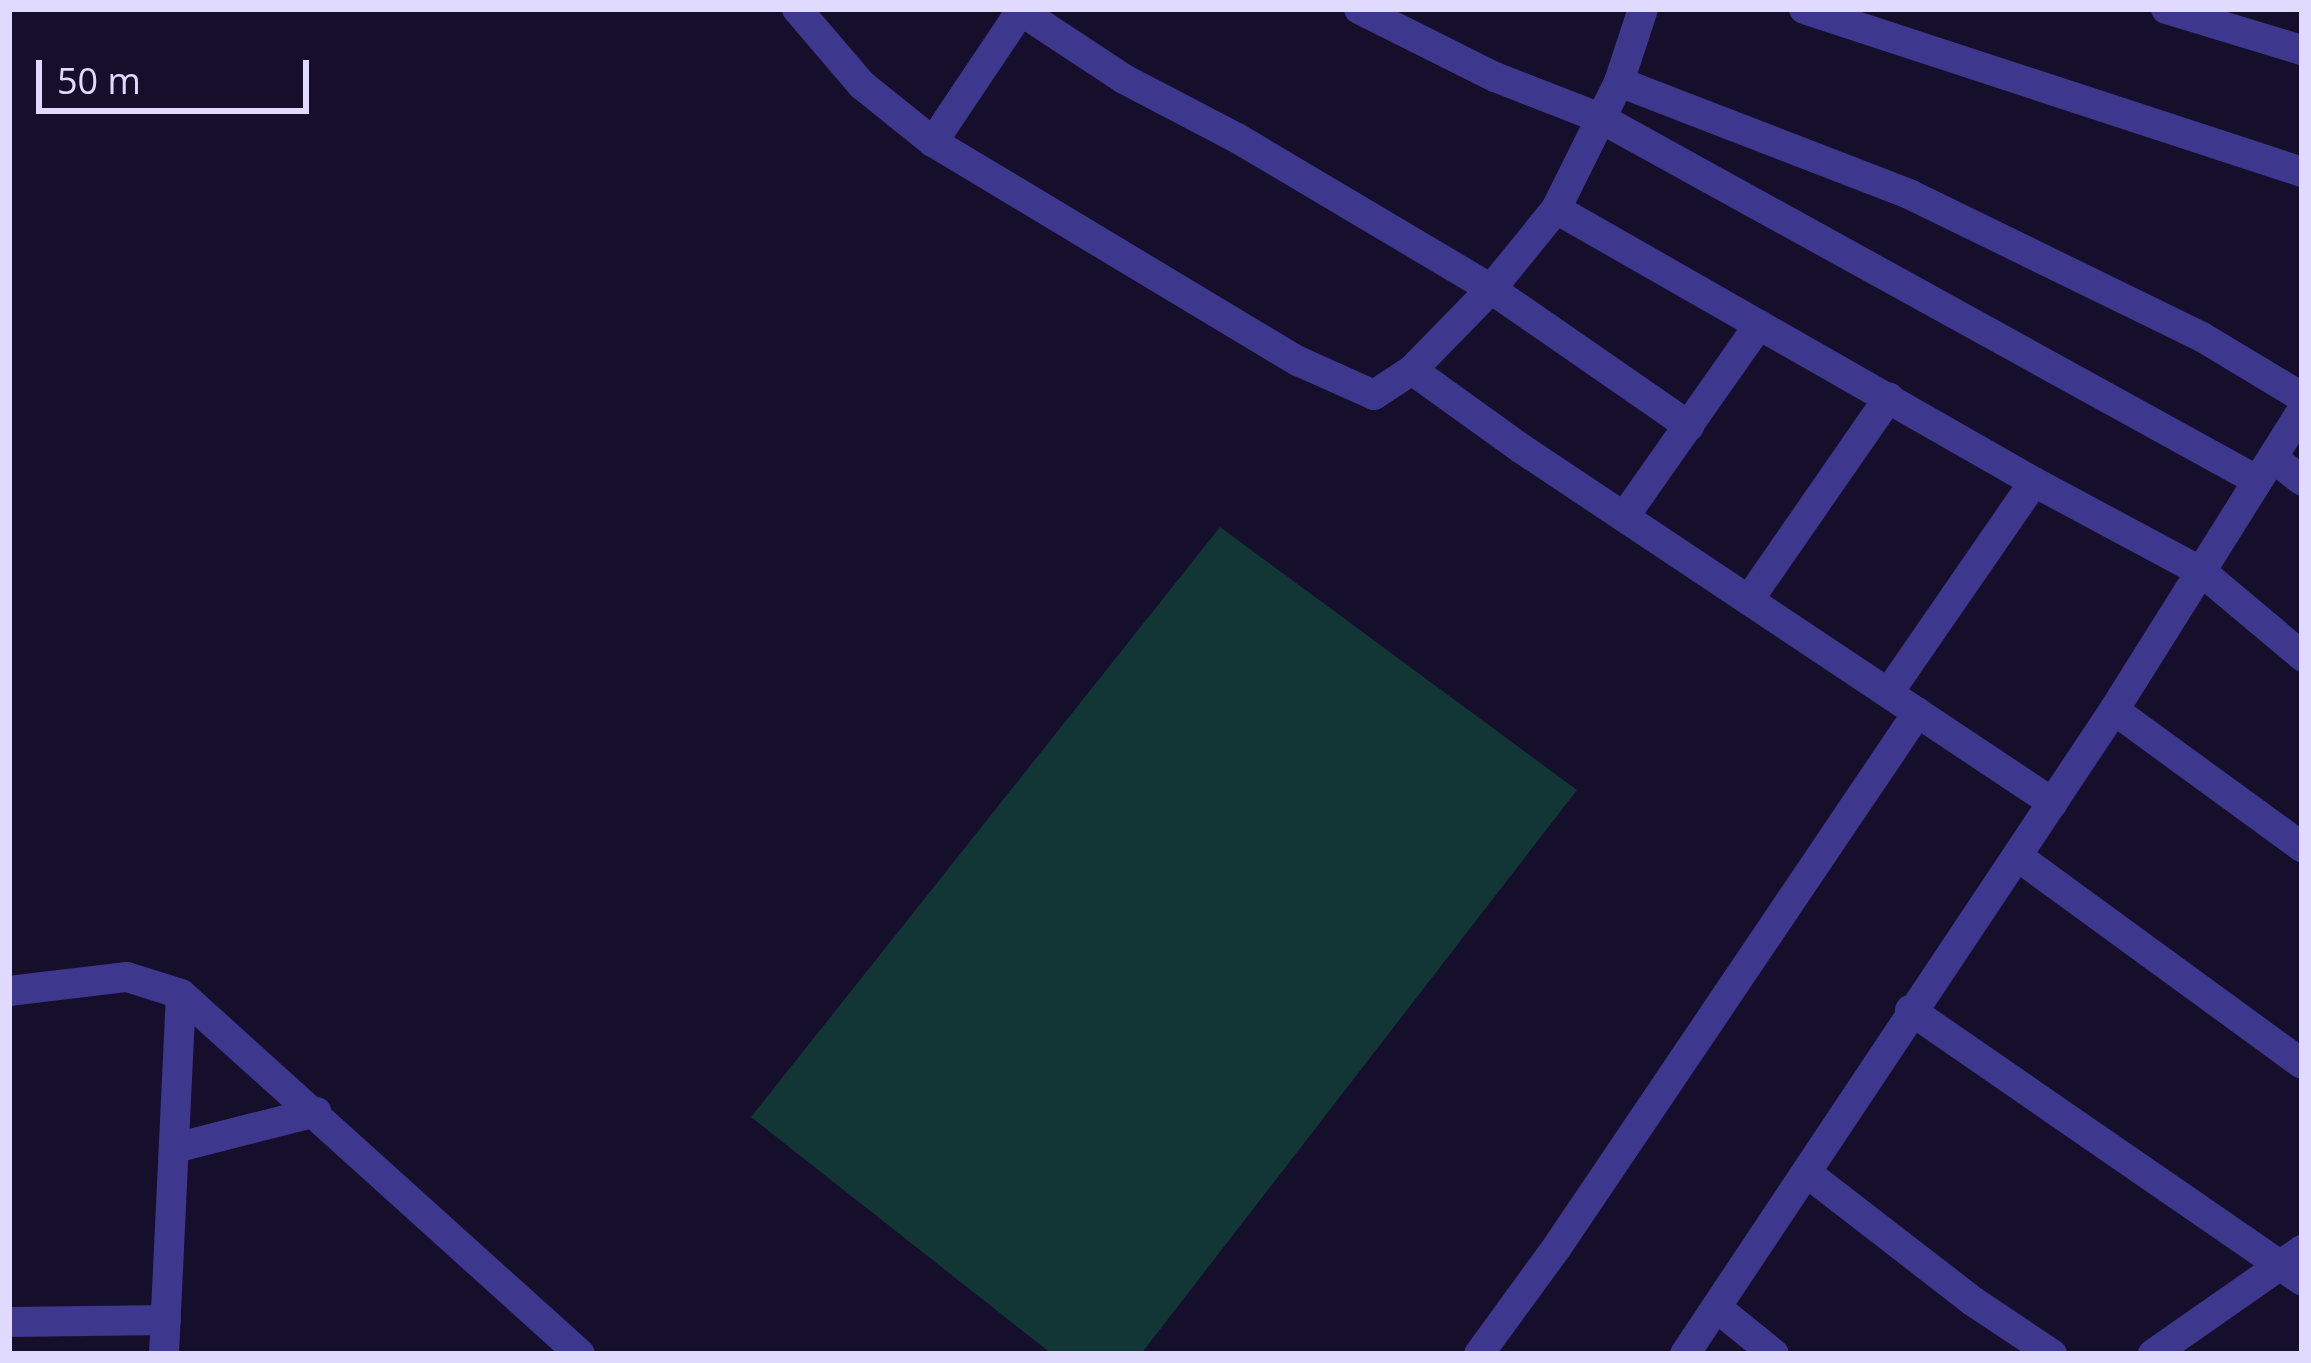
<!DOCTYPE html>
<html>
<head>
<meta charset="utf-8">
<style>
  body { margin:0 }
  #map { position:relative; width:2311px; height:1363px; overflow:hidden; background:#150f2c; font-family:"Open Sans",sans-serif }
  div>[style] { position:absolute }
  [style*='--x'] { left:calc(var(--x)*1px); top:calc(var(--y)*1px); width:calc(var(--w)*1px); rotate:calc(var(--a)*1deg) }
  .green>* { inset:0; background:#123636 }
  .minor>* { height:30px; margin:-15px; padding:0 15px; transform-origin:15px; border-radius:15px; background:#3d378e }
  .tertiary>* { height:30px; margin:-15px; padding:0 15px; transform-origin:15px; border-radius:15px; background:#3d378e }
  span { translate:-50% -50%; white-space:nowrap; text-align:center; line-height:1.15; -webkit-text-stroke:9px #150f2c; paint-order:stroke }
  .frame { position:absolute; inset:0; border:12px solid #e0daff; pointer-events:none }
  .scale { position:absolute; left:36px; top:60px; width:273px; height:54px; box-sizing:border-box; border:6px solid #e0daff; border-top:0; padding-left:15px; font-size:36px; line-height:42px; white-space:nowrap; color:#e0daff; -webkit-text-stroke:9px #150f2c; paint-order:stroke }
</style>
</head>
<body>
<div id="map">
  <div class="green">
    <i style="clip-path:polygon(1220px 527px,1577px 790px,1141px 1354px,1052px 1354px,751px 1117px)"></i>
  </div>
  <div class="minor">
    <i style="--x:797;--y:9;--w:100;--a:49.5"></i>
    <i style="--x:862;--y:85;--w:91;--a:38.8"></i>
    <i style="--x:933;--y:142;--w:426;--a:31"></i>
    <i style="--x:1298;--y:361;--w:83;--a:24.1"></i>
    <i style="--x:1374;--y:395;--w:45;--a:-33.3"></i>
    <i style="--x:1412;--y:370;--w:113;--a:-45.7"></i>
    <i style="--x:1491;--y:289;--w:103;--a:-50.9"></i>
    <i style="--x:1556;--y:209;--w:142;--a:-63.6"></i>
    <i style="--x:1619;--y:82;--w:77;--a:-71.8"></i>
    <i style="--x:1018;--y:9;--w:127;--a:33.4"></i>
    <i style="--x:1124;--y:79;--w:127;--a:27.6"></i>
    <i style="--x:1237;--y:138;--w:295;--a:30.7"></i>
    <i style="--x:1491;--y:289;--w:241;--a:34.7"></i>
    <i style="--x:1359;--y:9;--w:152;--a:26.6"></i>
    <i style="--x:1495;--y:77;--w:113;--a:21.3"></i>
    <i style="--x:1600;--y:118;--w:751;--a:28.88"></i>
    <i style="--x:1804;--y:9;--w:524;--a:18.12"></i>
    <i style="--x:2166;--y:9;--w:142;--a:16.8"></i>
    <i style="--x:1619;--y:82;--w:311;--a:21.1"></i>
    <i style="--x:1909;--y:194;--w:326;--a:26"></i>
    <i style="--x:2202;--y:337;--w:117;--a:31"></i>
    <i style="--x:933;--y:142;--w:160;--a:-56.2"></i>
    <i style="--x:1556;--y:209;--w:550;--a:29.73"></i>
    <i style="--x:2034;--y:482;--w:191;--a:28.2"></i>
    <i style="--x:2202;--y:572;--w:131;--a:40"></i>
    <i style="--x:1412;--y:370;--w:135;--a:35.7"></i>
    <i style="--x:1522;--y:449;--w:638;--a:33.69"></i>
    <i style="--x:2273;--y:458;--w:37;--a:38"></i>
    <i style="--x:1624;--y:517;--w:235;--a:-54.9"></i>
    <i style="--x:1750;--y:598;--w:244;--a:-55.3"></i>
    <i style="--x:1889;--y:692;--w:255;--a:-55.4"></i>
    <i style="--x:2114;--y:710;--w:233;--a:36.1"></i>
    <i style="--x:2017;--y:856;--w:353;--a:36.1"></i>
    <i style="--x:9;--y:991;--w:119;--a:-6.8"></i>
    <i style="--x:127;--y:977;--w:57;--a:17.5"></i>
    <i style="--x:181;--y:994;--w:537;--a:42.06"></i>
    <i style="--x:1910;--y:1010;--w:476;--a:34.6"></i>
    <i style="--x:175;--y:1148;--w:146;--a:-14.3"></i>
    <i style="--x:1807;--y:1173;--w:211;--a:37.7"></i>
    <i style="--x:1974;--y:1302;--w:94;--a:33.7"></i>
    <i style="--x:1717;--y:1308;--w:73;--a:38.9"></i>
    <i style="--x:9;--y:1322;--w:157;--a:-0.7"></i>
    <i style="--x:164;--y:1354;--w:360;--a:-87.3"></i>
    <i style="--x:1479;--y:1354;--w:132;--a:-53.9"></i>
    <i style="--x:1557;--y:1247;--w:645;--a:-55.99"></i>
    <i style="--x:1685;--y:1354;--w:774;--a:-56.33"></i>
    <i style="--x:2114;--y:710;--w:354;--a:-57.9"></i>
  </div>
  <div class="tertiary">
    <i style="--x:2153;--y:1354;--w:182;--a:-34.9"></i>
  </div>
  <div class="frame"></div>
  <div class="scale">50 m</div>
</div>
</body>
</html>
